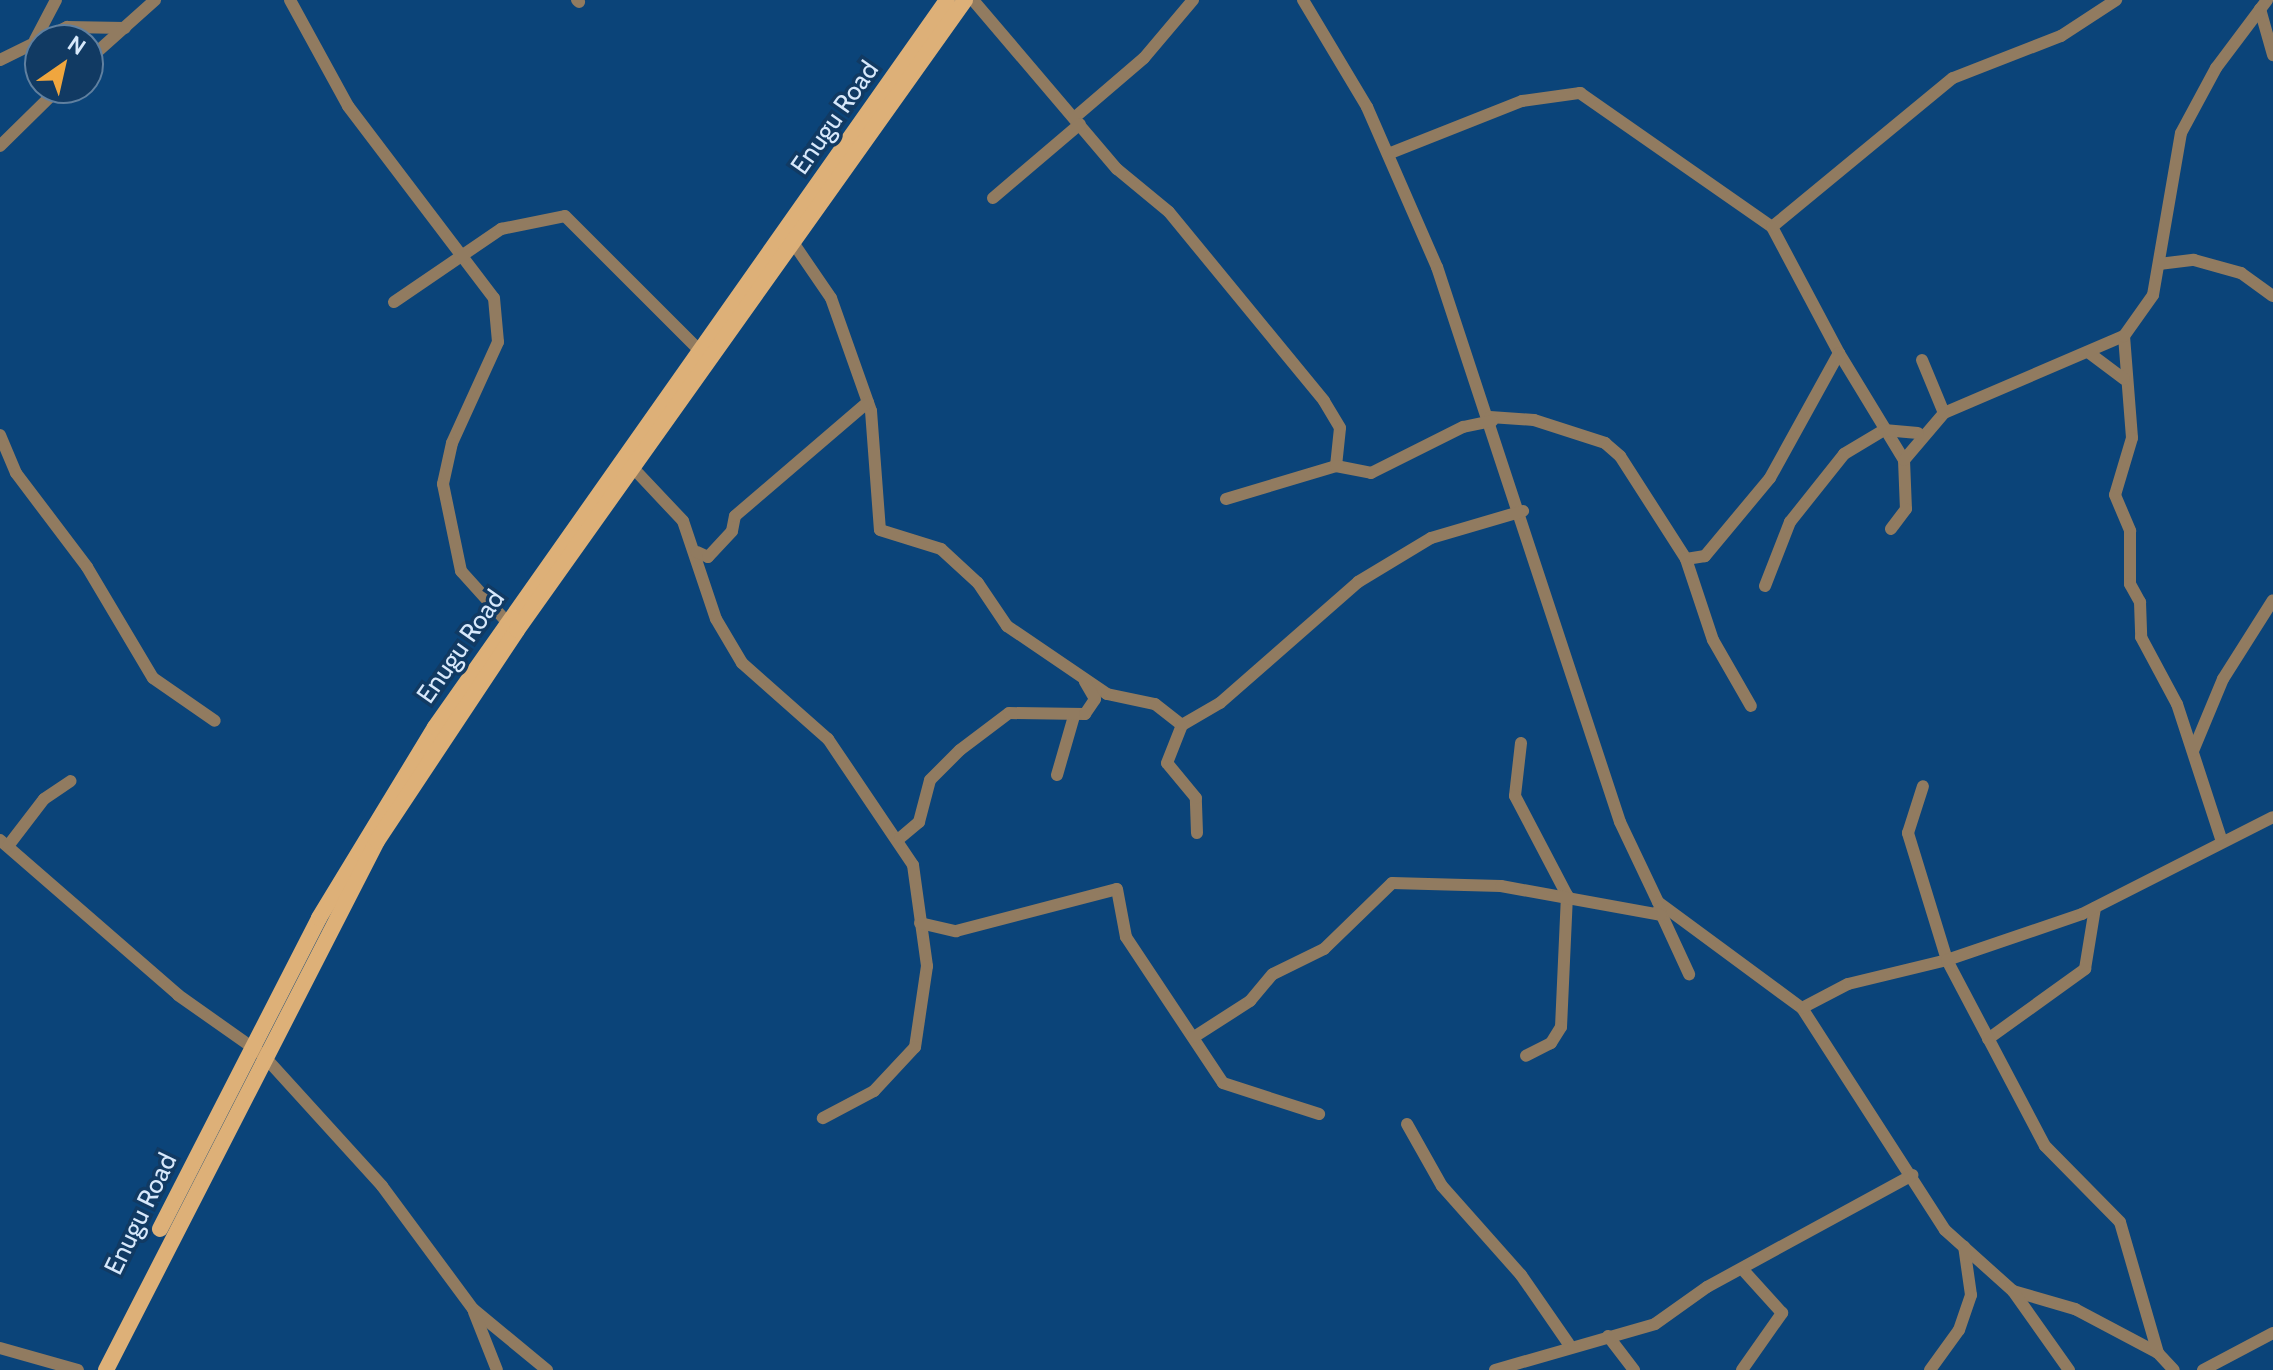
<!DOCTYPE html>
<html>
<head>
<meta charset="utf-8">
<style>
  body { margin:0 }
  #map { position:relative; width:2273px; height:1370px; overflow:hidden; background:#0b4479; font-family:Cabin,sans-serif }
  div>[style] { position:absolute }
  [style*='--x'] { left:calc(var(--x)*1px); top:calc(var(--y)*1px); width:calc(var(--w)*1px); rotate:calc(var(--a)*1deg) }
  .minor>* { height:12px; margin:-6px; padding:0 6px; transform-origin:6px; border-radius:6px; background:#917b60 }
  .major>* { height:16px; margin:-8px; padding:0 8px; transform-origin:8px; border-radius:8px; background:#ddb078 }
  span { translate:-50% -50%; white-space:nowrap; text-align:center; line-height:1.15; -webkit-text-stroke:7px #113a63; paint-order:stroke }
  .street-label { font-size:26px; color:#d7e8fb }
  .north { position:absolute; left:24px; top:24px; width:80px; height:80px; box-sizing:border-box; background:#113a63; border:2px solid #6080a0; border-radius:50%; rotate:34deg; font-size:22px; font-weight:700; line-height:32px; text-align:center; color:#d7e8fb }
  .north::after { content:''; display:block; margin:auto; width:28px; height:36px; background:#f0a63e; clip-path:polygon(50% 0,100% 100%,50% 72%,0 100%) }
</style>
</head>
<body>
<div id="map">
  <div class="minor">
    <i style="--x:290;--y:0;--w:121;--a:61.3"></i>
    <i style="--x:348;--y:106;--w:241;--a:52.8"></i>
    <i style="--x:494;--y:298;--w:44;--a:84.8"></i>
    <i style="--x:498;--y:342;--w:111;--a:114.5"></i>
    <i style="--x:452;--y:443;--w:42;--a:102.4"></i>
    <i style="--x:443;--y:484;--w:89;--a:78.3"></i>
    <i style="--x:461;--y:571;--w:69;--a:48"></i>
    <i style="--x:577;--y:0;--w:3;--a:45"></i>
    <i style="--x:973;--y:0;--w:222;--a:49.6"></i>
    <i style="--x:1117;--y:169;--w:67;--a:39.6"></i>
    <i style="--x:1169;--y:212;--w:244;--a:50.6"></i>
    <i style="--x:1324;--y:401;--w:31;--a:59"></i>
    <i style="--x:1340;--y:428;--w:38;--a:96"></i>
    <i style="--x:1303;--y:0;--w:125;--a:59.1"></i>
    <i style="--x:1367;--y:107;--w:175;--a:66.4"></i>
    <i style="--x:1437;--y:267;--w:584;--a:71.75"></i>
    <i style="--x:1620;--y:822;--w:89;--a:64.6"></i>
    <i style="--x:1658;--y:902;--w:179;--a:36.4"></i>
    <i style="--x:1802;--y:1008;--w:264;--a:57.2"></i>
    <i style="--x:1945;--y:1230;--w:91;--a:41.9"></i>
    <i style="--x:2013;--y:1291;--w:65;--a:16.2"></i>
    <i style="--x:2075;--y:1309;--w:94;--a:27.9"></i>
    <i style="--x:2158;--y:1353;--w:23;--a:47"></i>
    <i style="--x:2260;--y:9;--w:48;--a:74.2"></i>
    <i style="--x:35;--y:40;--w:45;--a:-62.3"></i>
    <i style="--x:0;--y:60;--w:75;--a:-26.2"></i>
    <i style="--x:67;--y:27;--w:58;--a:1"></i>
    <i style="--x:88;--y:60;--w:90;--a:-41.8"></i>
    <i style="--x:1074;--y:118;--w:92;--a:-40.6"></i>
    <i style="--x:1144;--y:58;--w:76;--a:-49.8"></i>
    <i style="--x:0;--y:146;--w:83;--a:-44.5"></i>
    <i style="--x:1388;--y:154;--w:144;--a:-21.6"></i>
    <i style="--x:1522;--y:101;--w:59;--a:-7.9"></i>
    <i style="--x:1580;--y:93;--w:234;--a:34.9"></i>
    <i style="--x:1772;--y:227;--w:143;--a:62"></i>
    <i style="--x:1839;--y:353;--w:143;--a:118.9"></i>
    <i style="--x:1770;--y:478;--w:102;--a:129.8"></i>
    <i style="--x:1705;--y:556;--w:19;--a:171"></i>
    <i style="--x:993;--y:198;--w:114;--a:-40.4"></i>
    <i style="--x:1772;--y:227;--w:234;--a:-39.5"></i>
    <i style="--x:1953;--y:78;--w:116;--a:-21.3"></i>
    <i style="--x:2061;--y:36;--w:66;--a:-33.2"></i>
    <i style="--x:794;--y:244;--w:65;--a:55.6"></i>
    <i style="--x:831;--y:298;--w:120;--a:70.5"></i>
    <i style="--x:871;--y:411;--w:119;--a:85.7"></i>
    <i style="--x:880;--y:530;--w:64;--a:17.3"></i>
    <i style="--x:941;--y:549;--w:50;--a:42.6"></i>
    <i style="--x:978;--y:583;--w:52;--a:56"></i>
    <i style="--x:1007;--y:626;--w:121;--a:34.2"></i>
    <i style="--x:1107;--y:694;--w:49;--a:11.8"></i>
    <i style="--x:1155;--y:704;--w:34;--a:38"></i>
    <i style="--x:2159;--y:264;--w:35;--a:-7"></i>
    <i style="--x:2194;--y:260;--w:49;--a:15.5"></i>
    <i style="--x:2241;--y:273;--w:39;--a:36"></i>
    <i style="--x:394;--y:302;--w:130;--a:-34.3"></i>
    <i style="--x:501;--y:229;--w:65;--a:-11.5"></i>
    <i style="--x:565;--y:216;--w:191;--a:45"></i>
    <i style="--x:2124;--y:336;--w:102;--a:85.5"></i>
    <i style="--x:2132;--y:438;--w:59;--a:106.6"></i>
    <i style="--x:2115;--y:495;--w:39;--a:67"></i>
    <i style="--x:2130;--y:531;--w:53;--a:90"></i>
    <i style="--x:2130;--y:584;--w:21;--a:61"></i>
    <i style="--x:2140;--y:602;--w:35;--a:88"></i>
    <i style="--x:2141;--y:637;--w:76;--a:61.8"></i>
    <i style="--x:2177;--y:704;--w:145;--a:71.9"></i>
    <i style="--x:2088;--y:352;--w:45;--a:36.9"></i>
    <i style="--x:1839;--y:353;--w:125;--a:58.7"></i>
    <i style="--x:1904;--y:460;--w:49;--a:87.7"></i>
    <i style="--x:1906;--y:509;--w:25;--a:127"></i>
    <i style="--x:1922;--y:360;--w:57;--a:67.5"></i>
    <i style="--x:1490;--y:417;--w:44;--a:3.9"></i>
    <i style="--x:1534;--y:420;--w:75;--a:17.9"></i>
    <i style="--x:1605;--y:443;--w:20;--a:41"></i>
    <i style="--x:1620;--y:456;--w:122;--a:57.3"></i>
    <i style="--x:1686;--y:559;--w:85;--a:71.6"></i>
    <i style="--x:1713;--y:640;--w:76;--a:60.1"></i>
    <i style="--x:0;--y:435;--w:41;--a:67.2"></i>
    <i style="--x:16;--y:473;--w:118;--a:52.9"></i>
    <i style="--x:87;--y:567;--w:129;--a:59.3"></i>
    <i style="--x:153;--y:678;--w:75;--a:34.7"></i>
    <i style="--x:1904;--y:460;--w:62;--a:-49.6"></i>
    <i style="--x:1944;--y:413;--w:196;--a:-23.2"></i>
    <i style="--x:2124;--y:336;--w:50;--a:-54.7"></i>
    <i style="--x:2153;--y:295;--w:164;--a:-80.2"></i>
    <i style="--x:2181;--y:133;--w:74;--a:-61.7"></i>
    <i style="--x:2216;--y:68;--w:85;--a:-53.1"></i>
    <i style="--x:635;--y:470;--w:70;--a:46.7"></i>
    <i style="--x:683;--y:521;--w:103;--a:71.4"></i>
    <i style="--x:716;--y:619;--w:51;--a:59.4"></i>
    <i style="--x:742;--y:663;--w:115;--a:41.5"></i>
    <i style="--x:828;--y:739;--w:152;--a:56"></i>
    <i style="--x:913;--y:865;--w:102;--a:82.1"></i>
    <i style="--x:927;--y:966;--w:82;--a:98.4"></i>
    <i style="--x:915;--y:1047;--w:60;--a:133"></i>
    <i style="--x:874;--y:1091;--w:58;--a:152.1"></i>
    <i style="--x:1226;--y:499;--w:115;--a:-16.7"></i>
    <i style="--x:1336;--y:466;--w:36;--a:11"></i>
    <i style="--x:1371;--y:473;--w:103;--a:-26.6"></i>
    <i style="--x:1463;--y:427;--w:30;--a:-12"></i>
    <i style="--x:697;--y:552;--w:12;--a:24"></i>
    <i style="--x:708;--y:557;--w:35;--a:-47"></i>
    <i style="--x:732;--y:531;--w:15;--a:-79"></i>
    <i style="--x:735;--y:516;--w:175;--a:-40.6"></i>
    <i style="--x:1765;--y:586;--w:69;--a:-68.7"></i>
    <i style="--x:1790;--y:522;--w:87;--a:-51.5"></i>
    <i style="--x:1844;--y:454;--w:47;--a:-31"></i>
    <i style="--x:1884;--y:430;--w:34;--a:5"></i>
    <i style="--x:1521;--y:743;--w:53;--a:96.5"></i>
    <i style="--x:1515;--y:796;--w:112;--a:62.3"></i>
    <i style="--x:1567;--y:895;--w:132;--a:92.6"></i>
    <i style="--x:1561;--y:1027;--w:19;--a:122"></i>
    <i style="--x:1551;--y:1043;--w:28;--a:153"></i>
    <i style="--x:2193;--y:751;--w:78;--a:-67.4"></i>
    <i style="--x:2223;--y:679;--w:93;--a:-57.7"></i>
    <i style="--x:1057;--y:775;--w:61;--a:-73.9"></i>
    <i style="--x:1197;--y:833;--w:35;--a:-92"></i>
    <i style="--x:1196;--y:798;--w:45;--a:-129.6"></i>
    <i style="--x:1167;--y:763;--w:41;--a:-68.5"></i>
    <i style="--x:1182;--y:725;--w:44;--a:-30.1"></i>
    <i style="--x:1220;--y:703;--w:184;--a:-41.2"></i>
    <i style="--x:1358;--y:582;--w:85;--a:-31.1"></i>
    <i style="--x:1431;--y:538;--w:96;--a:-16.4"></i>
    <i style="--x:900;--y:838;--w:25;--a:-40"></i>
    <i style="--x:919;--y:822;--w:43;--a:-75.3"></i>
    <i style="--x:930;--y:780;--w:42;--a:-45"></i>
    <i style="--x:960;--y:750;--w:61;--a:-37.1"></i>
    <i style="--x:1009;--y:713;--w:76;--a:0.8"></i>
    <i style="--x:1085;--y:714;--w:18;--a:-56"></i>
    <i style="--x:1095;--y:699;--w:20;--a:-120"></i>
    <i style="--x:0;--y:840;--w:236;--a:41"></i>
    <i style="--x:178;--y:995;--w:104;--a:35.2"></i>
    <i style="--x:263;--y:1055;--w:177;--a:47.7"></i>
    <i style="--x:382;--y:1186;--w:153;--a:53.5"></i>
    <i style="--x:473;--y:1309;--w:96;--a:39.5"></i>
    <i style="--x:8;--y:846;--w:59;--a:-52.5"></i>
    <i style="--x:44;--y:799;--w:32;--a:-34"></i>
    <i style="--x:1659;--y:909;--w:72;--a:65.2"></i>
    <i style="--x:920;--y:923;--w:37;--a:13"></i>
    <i style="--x:956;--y:931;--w:166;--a:-14.6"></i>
    <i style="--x:1117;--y:889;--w:49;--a:79.4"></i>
    <i style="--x:1126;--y:937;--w:175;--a:56.4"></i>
    <i style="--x:1223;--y:1083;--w:101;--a:17.9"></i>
    <i style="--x:1802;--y:1008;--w:52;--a:-27.6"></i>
    <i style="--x:1848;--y:984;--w:102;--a:-13.6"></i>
    <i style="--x:1947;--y:960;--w:133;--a:-107.1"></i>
    <i style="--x:1908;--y:833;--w:49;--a:-72.3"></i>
    <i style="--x:1194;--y:1037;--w:67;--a:-32.7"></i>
    <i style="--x:1250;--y:1001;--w:35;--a:-50"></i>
    <i style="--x:1273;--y:974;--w:57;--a:-26.1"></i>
    <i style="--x:1324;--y:949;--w:95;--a:-44.1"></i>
    <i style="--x:1392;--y:883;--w:109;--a:1.6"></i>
    <i style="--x:1501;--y:886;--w:162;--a:10.3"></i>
    <i style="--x:1988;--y:1039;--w:120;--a:-35.8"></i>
    <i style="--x:2085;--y:969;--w:62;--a:-80.7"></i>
    <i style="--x:1407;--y:1124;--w:71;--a:60.6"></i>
    <i style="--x:1442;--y:1186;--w:119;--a:48.4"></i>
    <i style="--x:1521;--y:1275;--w:83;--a:55.3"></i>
    <i style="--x:2013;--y:1291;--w:97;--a:54.7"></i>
    <i style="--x:474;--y:1312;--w:62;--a:68.4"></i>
    <i style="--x:1608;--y:1336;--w:43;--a:52.6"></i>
    <i style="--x:0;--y:1348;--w:81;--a:15.8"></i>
    <i style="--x:2158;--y:1353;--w:136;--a:-106.2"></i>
    <i style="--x:2120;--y:1222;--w:107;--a:-134.6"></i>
    <i style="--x:2045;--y:1146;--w:210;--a:-117.8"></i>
    <i style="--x:1947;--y:960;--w:143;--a:-18.8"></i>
    <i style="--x:2082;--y:914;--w:214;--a:-26.9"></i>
    <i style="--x:1495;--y:1370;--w:166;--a:-16"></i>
    <i style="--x:1655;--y:1324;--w:64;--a:-35.4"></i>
    <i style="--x:1707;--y:1287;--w:234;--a:-28.6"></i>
    <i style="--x:1742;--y:1370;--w:70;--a:-54.9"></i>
    <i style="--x:1782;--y:1313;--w:55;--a:-132.1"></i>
    <i style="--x:1930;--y:1370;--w:49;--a:-54.1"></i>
    <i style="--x:1959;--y:1330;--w:37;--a:-71"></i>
    <i style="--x:1971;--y:1295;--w:49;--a:-98.1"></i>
    <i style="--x:2203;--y:1370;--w:79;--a:-27.9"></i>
  </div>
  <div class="major">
    <i style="--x:160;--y:1229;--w:349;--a:-62.9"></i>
    <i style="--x:319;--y:918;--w:223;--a:-58.7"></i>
    <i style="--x:435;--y:727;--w:889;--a:-54.84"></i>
    <i style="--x:106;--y:1370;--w:594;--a:-62.87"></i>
    <i style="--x:377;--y:841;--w:253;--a:-56.4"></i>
    <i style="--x:517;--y:630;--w:773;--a:-54.58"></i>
  </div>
  <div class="street-label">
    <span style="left:835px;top:118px;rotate:-55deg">Enugu Road</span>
    <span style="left:461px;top:647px;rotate:-55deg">Enugu Road</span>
    <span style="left:141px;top:1214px;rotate:-64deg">Enugu Road</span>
  </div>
  <div class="north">N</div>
</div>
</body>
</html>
